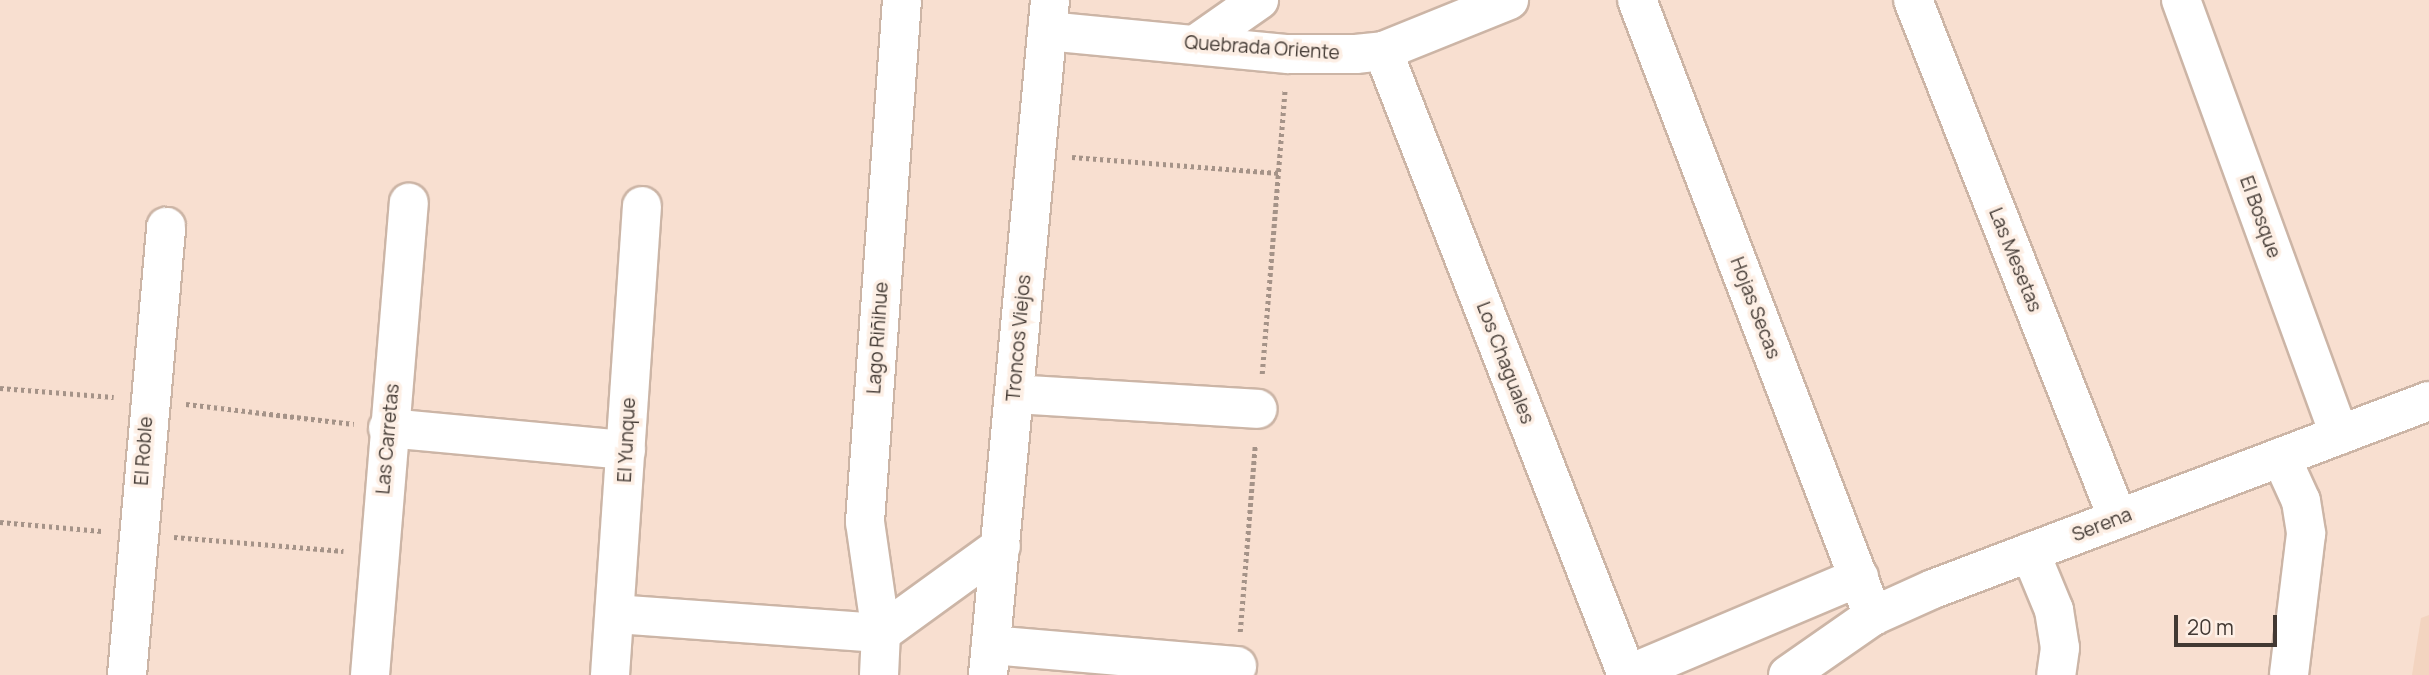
<!DOCTYPE html>
<html>
<head>
<meta charset="utf-8">
<style>
  body { margin:0 }
  #map { position:relative; width:2429px; height:675px; overflow:hidden; background:#f8dfd0; font-family:Manrope,sans-serif }
  div>[style] { position:absolute }
  [style*='--x'] { left:calc(var(--x)*1px); top:calc(var(--y)*1px); width:calc(var(--w)*1px); rotate:calc(var(--a)*1deg) }
  .built>* { inset:0; background:#f3d4c0 }
  .path>* { height:4.5px; margin-top:-2.25px; transform-origin:0; background:repeating-linear-gradient(90deg,#a59388 0 3.5px,transparent 0 7px) }
  .roads { filter:drop-shadow(2px 0 #ccb5a6) drop-shadow(-2px 0 #ccb5a6) drop-shadow(0 2px #ccb5a6) drop-shadow(0 -2px #ccb5a6) }
  .minor>* { height:38px; margin:-19px; padding:0 19px; transform-origin:19px; border-radius:19px; background:#fff }
  .tertiary>* { height:38px; margin:-19px; padding:0 19px; transform-origin:19px; border-radius:19px; background:#fff }
  span { translate:-50% -50%; white-space:nowrap; text-align:center; line-height:1.15; -webkit-text-stroke:7px #fdefe5; paint-order:stroke }
  .street-label { font-size:19px; color:#423933 }
  .scale { position:absolute; left:2174px; top:615px; width:103px; height:32px; box-sizing:border-box; border:4px solid #423933; border-top:0; padding-left:9px; font-size:21px; line-height:24px; white-space:nowrap; color:#423933; -webkit-text-stroke:5px #fdefe5; paint-order:stroke }
</style>
</head>
<body>
<div id="map">
  <div class="built">
    <i style="clip-path:polygon(2429px 615px,2429px 675px,2412px 675px,2421px 618px)"></i>
  </div>
  <div class="path">
    <i style="--x:1072;--y:157;--w:209;--a:4.4"></i>
    <i style="--x:1262;--y:374;--w:285;--a:-85.4"></i>
    <i style="--x:0;--y:388;--w:114;--a:4.5"></i>
    <i style="--x:186;--y:404;--w:169;--a:6.8"></i>
    <i style="--x:0;--y:522;--w:102;--a:5"></i>
    <i style="--x:174;--y:537;--w:170;--a:4.7"></i>
    <i style="--x:1240;--y:632;--w:187;--a:-85.4"></i>
  </div>
  <div class="roads">
    <div class="minor">
      <i style="--x:1637;--y:0;--w:660;--a:69.04"></i>
      <i style="--x:1913;--y:0;--w:558;--a:68.45"></i>
      <i style="--x:2181;--y:0;--w:463;--a:70"></i>
      <i style="--x:1047;--y:31;--w:242;--a:5.5"></i>
      <i style="--x:1288;--y:54;--w:68;--a:0"></i>
      <i style="--x:1356;--y:54;--w:27;--a:-6"></i>
      <i style="--x:1383;--y:51;--w:136;--a:-22"></i>
      <i style="--x:1196;--y:44;--w:77;--a:-34.9"></i>
      <i style="--x:1383;--y:51;--w:670;--a:68.64"></i>
      <i style="--x:1014;--y:394;--w:244;--a:3.5"></i>
      <i style="--x:388;--y:428;--w:239;--a:5.3"></i>
      <i style="--x:2281;--y:457;--w:48;--a:65.6"></i>
      <i style="--x:2301;--y:501;--w:33;--a:81"></i>
      <i style="--x:2306;--y:534;--w:142;--a:96.9"></i>
      <i style="--x:2030;--y:552;--w:63;--a:67.5"></i>
      <i style="--x:2054;--y:610;--w:38;--a:81"></i>
      <i style="--x:2060;--y:648;--w:27;--a:98"></i>
      <i style="--x:615;--y:614;--w:267;--a:4.1"></i>
      <i style="--x:881;--y:633;--w:148;--a:-35.9"></i>
      <i style="--x:991;--y:645;--w:247;--a:4.9"></i>
      <i style="--x:127;--y:675;--w:450;--a:-85"></i>
      <i style="--x:370;--y:675;--w:474;--a:-85.3"></i>
      <i style="--x:610;--y:675;--w:470;--a:-86.1"></i>
      <i style="--x:879;--y:675;--w:42;--a:-87.3"></i>
      <i style="--x:881;--y:633;--w:112;--a:-98.2"></i>
      <i style="--x:865;--y:522;--w:523;--a:-85.95"></i>
      <i style="--x:1627;--y:675;--w:252;--a:-22.9"></i>
    </div>
    <div class="tertiary">
      <i style="--x:988;--y:675;--w:678;--a:-84.75"></i>
      <i style="--x:1788;--y:675;--w:103;--a:-34.8"></i>
      <i style="--x:1873;--y:616;--w:66;--a:-24.2"></i>
      <i style="--x:1933;--y:589;--w:530;--a:-20.76"></i>
    </div>
  </div>
  <div class="street-label">
    <span style="left:1262px;top:48px;rotate:4deg">Quebrada Oriente</span>
    <span style="left:2260px;top:217px;rotate:70deg">El Bosque</span>
    <span style="left:2015px;top:260px;rotate:68deg">Las Mesetas</span>
    <span style="left:1755px;top:308px;rotate:69deg">Hojas Secas</span>
    <span style="left:878px;top:338px;rotate:-86deg">Lago Riñihue</span>
    <span style="left:1019px;top:338px;rotate:-85deg">Troncos Viejos</span>
    <span style="left:1505px;top:363px;rotate:69deg">Los Chaguales</span>
    <span style="left:388px;top:439px;rotate:-85deg">Las Carretas</span>
    <span style="left:627px;top:440px;rotate:-87deg">El Yunque</span>
    <span style="left:144px;top:451px;rotate:-86deg">El Roble</span>
    <span style="left:2102px;top:525px;rotate:-21deg">Serena</span>
  </div>
  <div class="scale">20 m</div>
</div>
</body>
</html>
